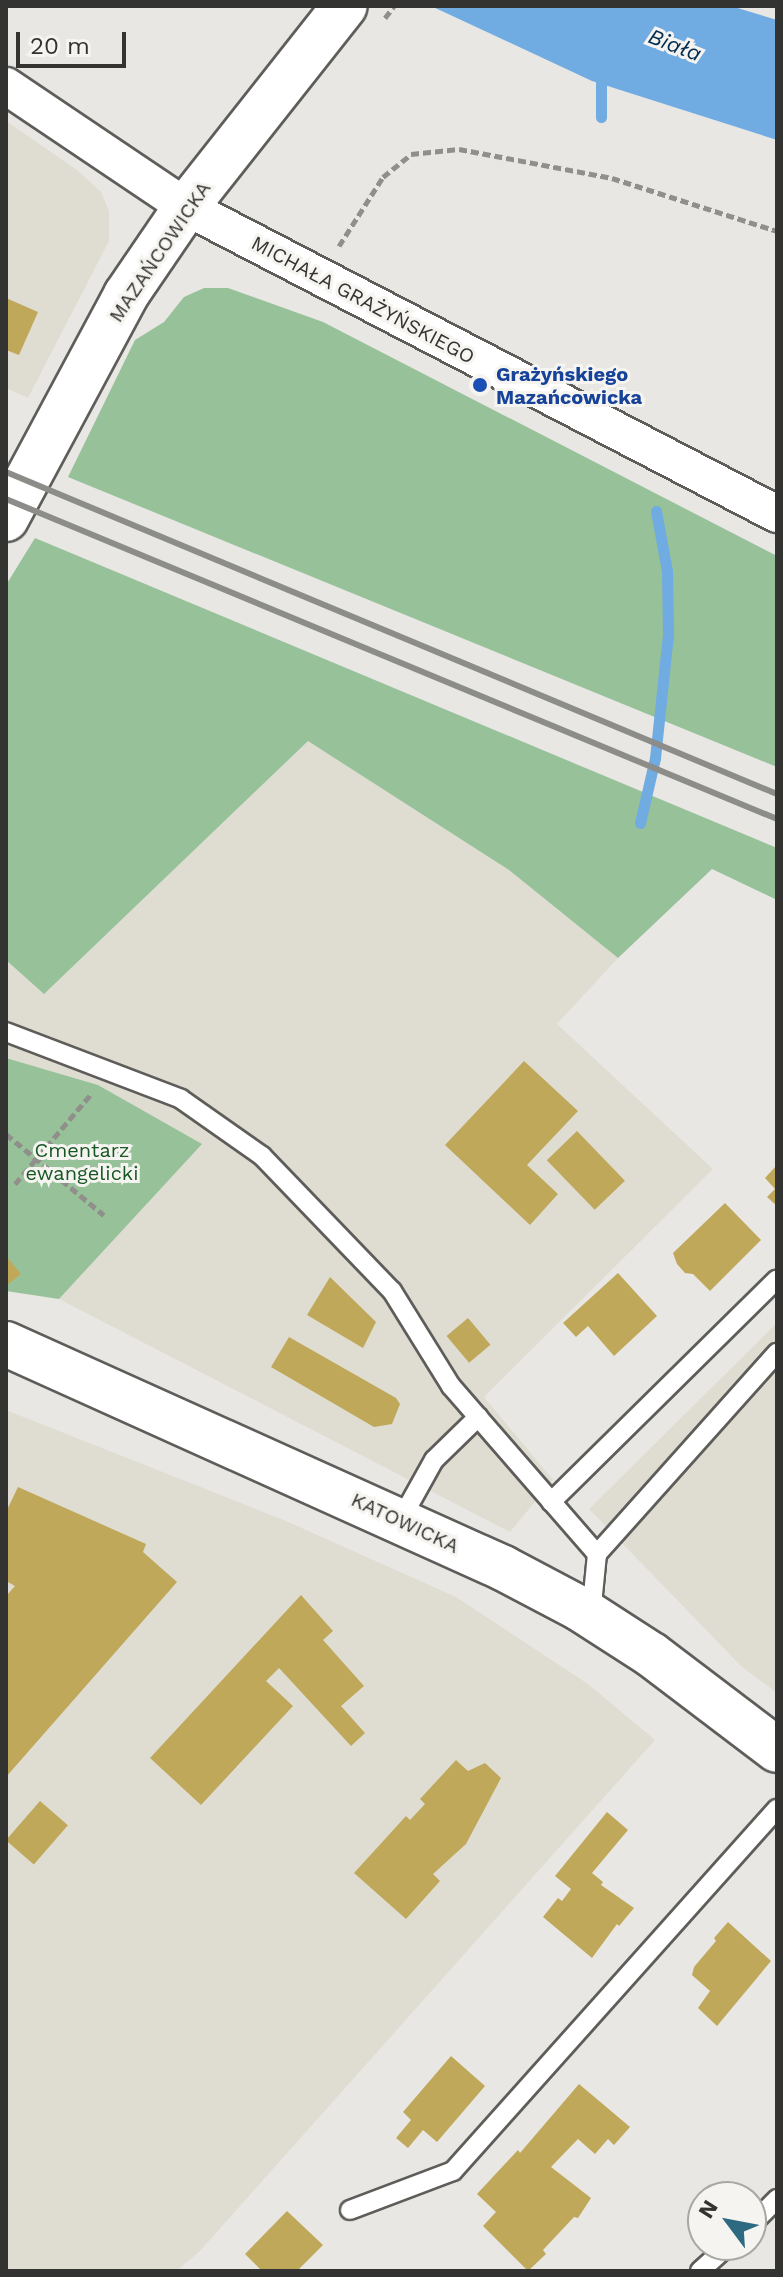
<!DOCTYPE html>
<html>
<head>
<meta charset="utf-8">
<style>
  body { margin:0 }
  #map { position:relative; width:783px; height:2277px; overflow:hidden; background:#e8e7e3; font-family:"Work Sans",sans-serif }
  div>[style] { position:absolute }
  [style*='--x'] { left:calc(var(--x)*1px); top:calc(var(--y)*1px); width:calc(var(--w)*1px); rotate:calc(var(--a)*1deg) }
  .built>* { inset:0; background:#dfddd2 }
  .green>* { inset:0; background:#97c199 }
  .water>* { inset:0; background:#70abe2 }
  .stream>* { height:11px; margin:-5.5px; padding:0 5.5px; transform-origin:5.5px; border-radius:5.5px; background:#70abe2 }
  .building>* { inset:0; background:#c0a85a; transform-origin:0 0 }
  .path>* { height:5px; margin-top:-2.5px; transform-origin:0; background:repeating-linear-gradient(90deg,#908f8c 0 8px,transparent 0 12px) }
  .roads { filter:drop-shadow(2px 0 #5e5d5a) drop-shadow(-2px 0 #5e5d5a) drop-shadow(0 2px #5e5d5a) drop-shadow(0 -2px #5e5d5a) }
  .service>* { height:18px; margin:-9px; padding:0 9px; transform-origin:9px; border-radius:9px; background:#fff }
  .minor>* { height:36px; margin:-18px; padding:0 18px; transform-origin:18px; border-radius:18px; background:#fff }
  .tertiary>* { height:44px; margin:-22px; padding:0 22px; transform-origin:22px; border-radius:22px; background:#fff }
  .rail>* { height:6px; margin:-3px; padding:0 3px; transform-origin:3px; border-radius:3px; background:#8c8c89 }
  .dots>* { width:22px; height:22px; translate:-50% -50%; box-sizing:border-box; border:4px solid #f5f4f0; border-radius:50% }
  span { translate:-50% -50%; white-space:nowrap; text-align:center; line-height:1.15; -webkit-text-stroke:6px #f5f4f0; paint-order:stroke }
  .street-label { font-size:20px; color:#333331 }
  .transit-label { font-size:20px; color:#164399; font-weight:700 }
  .left { translate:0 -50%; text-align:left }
  .park-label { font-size:20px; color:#175723 }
  .water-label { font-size:22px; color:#002d50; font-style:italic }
  .frame { position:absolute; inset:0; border:8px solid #333331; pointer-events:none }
  .north { position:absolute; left:687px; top:2181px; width:80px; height:80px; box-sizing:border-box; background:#f5f4f0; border:2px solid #a7a7a4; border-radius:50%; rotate:302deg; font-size:22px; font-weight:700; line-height:32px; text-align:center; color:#333331 }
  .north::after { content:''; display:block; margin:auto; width:28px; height:36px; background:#2d6a81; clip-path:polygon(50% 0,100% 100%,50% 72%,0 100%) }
  .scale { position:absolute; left:16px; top:32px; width:110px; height:36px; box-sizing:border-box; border:4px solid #333331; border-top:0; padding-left:10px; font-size:24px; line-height:28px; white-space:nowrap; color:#333331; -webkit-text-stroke:6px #f5f4f0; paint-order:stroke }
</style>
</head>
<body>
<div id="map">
  <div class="built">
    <i style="clip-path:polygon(6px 121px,77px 170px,101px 192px,109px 211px,109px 241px,28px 398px,6px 388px)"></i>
    <i style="clip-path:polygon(308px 740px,509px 870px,618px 958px,557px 1024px,713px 1169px,484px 1397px,553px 1480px,510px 1532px,59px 1299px,201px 1144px,98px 1085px,6px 1058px,6px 960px,44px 993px)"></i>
    <i style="clip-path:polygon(777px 1323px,777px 1693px,742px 1667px,589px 1509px)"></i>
    <i style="clip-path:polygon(6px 1410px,286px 1521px,456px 1597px,588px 1684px,655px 1740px,199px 2252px,176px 2271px,6px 2271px)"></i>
  </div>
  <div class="green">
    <i style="clip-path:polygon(204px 288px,228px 288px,323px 322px,777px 556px,777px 767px,68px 477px,135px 340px,164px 322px,184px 297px)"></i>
    <i style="clip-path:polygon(35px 538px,777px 848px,777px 900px,712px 869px,618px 958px,509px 870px,308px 741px,44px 994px,6px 960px,6px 585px)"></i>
    <i style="clip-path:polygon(6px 1058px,98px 1085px,202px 1144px,59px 1299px,6px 1291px)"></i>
  </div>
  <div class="water">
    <i style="clip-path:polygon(431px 6px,731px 6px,777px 20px,777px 140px,592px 81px)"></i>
  </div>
  <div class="stream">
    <i style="--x:601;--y:69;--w:48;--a:90"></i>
    <i style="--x:640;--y:823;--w:67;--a:-77"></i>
    <i style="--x:655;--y:758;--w:124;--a:-84"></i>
    <i style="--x:668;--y:635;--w:64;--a:-90.9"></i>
    <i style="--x:667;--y:571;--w:61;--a:-100.4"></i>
  </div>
  <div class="building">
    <i style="clip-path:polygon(6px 298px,38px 312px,19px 355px,6px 350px)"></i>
    <i style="clip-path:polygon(524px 1061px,578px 1111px,527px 1165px,558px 1194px,530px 1225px,445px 1145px)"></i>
    <i style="left:577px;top:1131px;width:69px;height:42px;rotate:46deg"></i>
    <i style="clip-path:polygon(777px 1165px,777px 1206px,767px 1197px,775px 1189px,765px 1178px)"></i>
    <i style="clip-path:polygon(725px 1203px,761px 1240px,710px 1291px,693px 1274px,685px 1273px,677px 1264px,673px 1253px)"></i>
    <i style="clip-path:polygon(6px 1256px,21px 1274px,6px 1286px)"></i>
    <i style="clip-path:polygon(618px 1273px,657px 1316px,614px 1356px,588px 1326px,576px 1337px,563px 1323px)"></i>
    <i style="clip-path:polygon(330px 1277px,376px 1322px,363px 1348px,307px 1315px)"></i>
    <i style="left:468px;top:1318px;width:35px;height:28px;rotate:50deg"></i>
    <i style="clip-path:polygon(289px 1337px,396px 1398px,400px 1404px,392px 1424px,374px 1427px,271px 1367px)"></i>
    <i style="clip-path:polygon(18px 1487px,146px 1544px,143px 1552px,177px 1582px,6px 1777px,6px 1596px,15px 1586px,6px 1581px,6px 1512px)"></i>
    <i style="clip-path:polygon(301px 1595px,333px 1631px,323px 1640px,364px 1686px,341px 1706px,365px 1733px,351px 1746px,279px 1668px,266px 1681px,293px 1706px,201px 1805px,150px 1758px)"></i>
    <i style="clip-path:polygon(456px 1760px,468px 1771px,485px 1763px,501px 1778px,466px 1844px,433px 1874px,440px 1881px,406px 1919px,354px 1873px,406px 1816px,410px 1820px,425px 1804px,420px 1799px)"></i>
    <i style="left:40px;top:1801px;width:37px;height:52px;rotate:41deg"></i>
    <i style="clip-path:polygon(607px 1812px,628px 1830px,592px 1873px,603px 1882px,601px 1885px,634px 1908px,619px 1926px,617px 1924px,592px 1958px,543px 1917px,558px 1898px,562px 1901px,571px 1889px,555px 1876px)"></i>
    <i style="clip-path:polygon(728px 1922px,771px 1961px,717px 2026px,698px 2008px,710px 1991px,692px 1975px,694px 1967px,716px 1941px,714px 1938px)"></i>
    <i style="clip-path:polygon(451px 2056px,485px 2086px,437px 2142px,423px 2130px,408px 2148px,396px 2138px,411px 2120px,403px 2112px)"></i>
    <i style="clip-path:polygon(579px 2084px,630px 2127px,614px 2145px,608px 2139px,595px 2154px,578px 2139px,551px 2167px,591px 2198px,578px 2218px,574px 2217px,543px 2250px,546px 2254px,528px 2271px,483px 2226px,496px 2212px,477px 2194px,518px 2150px,520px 2153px)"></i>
    <i style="clip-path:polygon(287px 2211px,323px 2245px,297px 2271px,262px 2271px,245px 2254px)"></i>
  </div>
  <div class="path">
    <i style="--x:385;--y:18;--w:15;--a:-53"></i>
    <i style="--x:339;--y:246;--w:82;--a:-57.5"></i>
    <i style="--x:383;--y:177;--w:36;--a:-39"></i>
    <i style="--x:411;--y:154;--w:48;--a:-5.9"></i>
    <i style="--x:459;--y:149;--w:156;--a:10.7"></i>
    <i style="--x:612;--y:178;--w:173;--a:17.8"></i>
    <i style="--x:6;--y:1134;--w:127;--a:39.6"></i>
    <i style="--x:15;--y:1184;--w:119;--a:-49.8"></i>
  </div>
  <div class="roads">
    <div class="service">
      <i style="--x:6;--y:1032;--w:187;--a:20.9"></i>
      <i style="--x:181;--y:1099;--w:99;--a:35.1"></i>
      <i style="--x:262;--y:1156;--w:187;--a:46.1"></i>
      <i style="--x:392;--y:1291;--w:112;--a:58.2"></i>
      <i style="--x:451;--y:1386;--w:223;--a:49"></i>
      <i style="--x:597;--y:1554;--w:61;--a:95.6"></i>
      <i style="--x:551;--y:1502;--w:317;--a:-44.6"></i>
      <i style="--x:400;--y:1521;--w:70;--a:-60.9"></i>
      <i style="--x:434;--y:1460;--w:62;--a:-44.3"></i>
      <i style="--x:597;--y:1554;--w:270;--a:-48.2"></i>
      <i style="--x:350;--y:2210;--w:110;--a:-20.7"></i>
      <i style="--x:453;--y:2171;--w:486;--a:-48.2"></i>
      <i style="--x:751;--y:2225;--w:37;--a:-45"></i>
      <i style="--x:700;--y:2271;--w:39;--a:-42"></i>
    </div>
    <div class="minor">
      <i style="--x:6;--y:86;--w:217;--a:33.9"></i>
      <i style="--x:186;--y:207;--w:666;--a:27.45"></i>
    </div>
    <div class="tertiary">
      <i style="--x:6;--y:519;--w:254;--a:-61.8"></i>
      <i style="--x:126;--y:295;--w:107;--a:-55.7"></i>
      <i style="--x:186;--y:207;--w:256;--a:-51.7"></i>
      <i style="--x:6;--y:1344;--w:545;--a:24.26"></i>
      <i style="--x:503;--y:1568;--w:86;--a:27.8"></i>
      <i style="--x:579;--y:1608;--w:87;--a:32.8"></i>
      <i style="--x:652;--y:1655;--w:157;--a:37.2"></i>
    </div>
  </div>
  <div class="rail">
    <i style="--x:6;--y:472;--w:836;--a:22.67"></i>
    <i style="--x:6;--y:499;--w:835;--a:22.54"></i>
  </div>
  <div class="dots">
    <i style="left:480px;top:385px;background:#1a4fb4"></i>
  </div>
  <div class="street-label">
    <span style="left:160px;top:252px;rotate:-56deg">MAZAŃCOWICKA</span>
    <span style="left:363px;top:300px;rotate:28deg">MICHAŁA GRAŻYŃSKIEGO</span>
    <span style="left:405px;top:1523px;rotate:25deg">KATOWICKA</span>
  </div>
  <div class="transit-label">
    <span class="left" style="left:496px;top:386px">Grażyńskiego<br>Mazańcowicka</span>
  </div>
  <div class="park-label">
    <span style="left:82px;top:1162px">Cmentarz<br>ewangelicki</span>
  </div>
  <div class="water-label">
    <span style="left:675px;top:45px;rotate:21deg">Biała</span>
  </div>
  <div class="frame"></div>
  <div class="north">N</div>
  <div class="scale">20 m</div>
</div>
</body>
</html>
